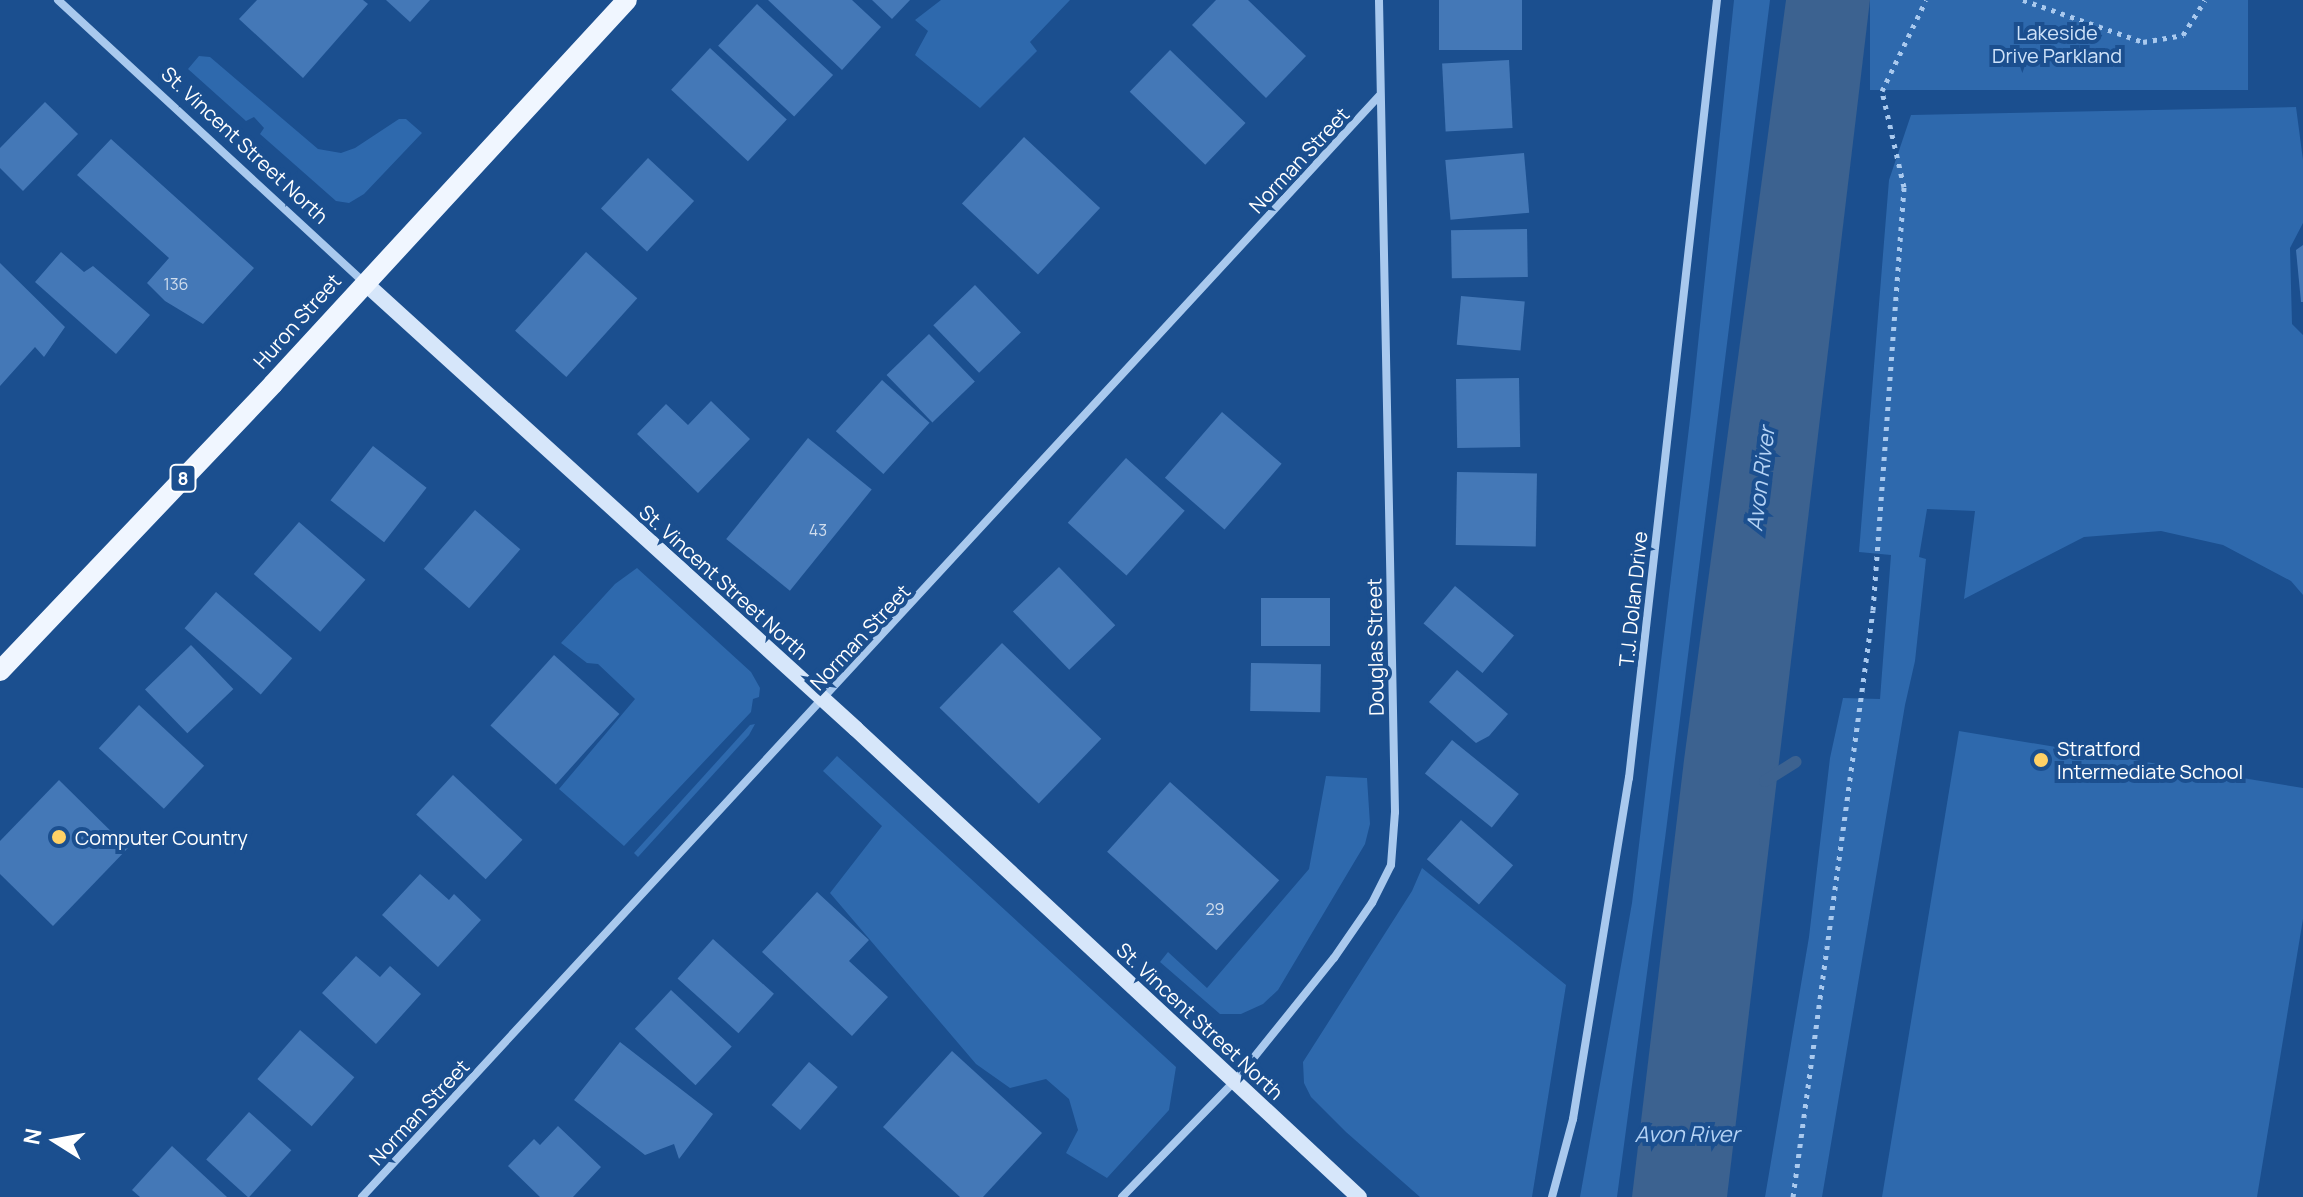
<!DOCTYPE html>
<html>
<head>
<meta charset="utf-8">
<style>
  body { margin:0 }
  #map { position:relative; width:2303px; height:1197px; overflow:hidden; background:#1b4f8f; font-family:Manrope,sans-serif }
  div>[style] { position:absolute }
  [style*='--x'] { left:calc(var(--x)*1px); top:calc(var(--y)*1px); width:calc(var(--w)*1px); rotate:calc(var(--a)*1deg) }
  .green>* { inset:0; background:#2e69ad; transform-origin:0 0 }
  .water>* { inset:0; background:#3c6290 }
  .stream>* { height:12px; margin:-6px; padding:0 6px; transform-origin:6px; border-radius:6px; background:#3c6290 }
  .building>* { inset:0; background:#4478b7; transform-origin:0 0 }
  .path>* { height:5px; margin-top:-2.5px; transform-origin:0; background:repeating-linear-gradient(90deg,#a9c9ee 0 4px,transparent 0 10px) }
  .street>* { height:8px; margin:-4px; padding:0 4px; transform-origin:4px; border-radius:4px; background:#a9c9ee }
  .secondary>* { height:16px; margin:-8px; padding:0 8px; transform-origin:8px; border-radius:8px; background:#d6e6fa }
  .primary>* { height:20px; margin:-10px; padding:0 10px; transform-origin:10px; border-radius:10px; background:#f0f6ff }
  .dots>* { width:22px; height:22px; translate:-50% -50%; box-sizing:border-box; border:4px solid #1b4f8f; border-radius:50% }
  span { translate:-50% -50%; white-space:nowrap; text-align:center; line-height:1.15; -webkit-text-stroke:8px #1b4f8f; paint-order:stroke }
  .number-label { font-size:16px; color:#d0dded }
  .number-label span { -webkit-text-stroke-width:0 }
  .shield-label span { padding:2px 6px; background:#1b4f8f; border:2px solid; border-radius:6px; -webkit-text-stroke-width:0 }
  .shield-label { font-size:18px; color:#fff; font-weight:700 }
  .park-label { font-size:20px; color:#cfe3fa }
  .street-label { font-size:20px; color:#fff }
  .poi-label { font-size:20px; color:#fff }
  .left { translate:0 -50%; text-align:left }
  .water-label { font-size:22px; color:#b5d3f5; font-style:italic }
  .north { position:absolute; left:16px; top:1101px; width:80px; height:80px; -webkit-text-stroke:6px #1b4f8f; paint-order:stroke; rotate:281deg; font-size:22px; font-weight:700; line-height:32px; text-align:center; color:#fff }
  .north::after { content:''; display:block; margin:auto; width:28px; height:36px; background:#fff; clip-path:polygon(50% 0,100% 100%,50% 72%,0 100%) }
</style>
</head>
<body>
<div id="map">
  <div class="green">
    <i style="clip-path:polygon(941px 0,1070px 0,1030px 42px,1037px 51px,980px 108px,915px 55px,928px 31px,915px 20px)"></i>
    <i style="clip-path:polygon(1734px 0,1770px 0,1666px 831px,1617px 1197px,1580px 1197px,1632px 903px,1691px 411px)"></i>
    <i style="left:1870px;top:0;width:378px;height:90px"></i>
    <i style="clip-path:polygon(199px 56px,210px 57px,318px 149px,341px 153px,355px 148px,399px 119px,406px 119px,422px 133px,364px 194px,349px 203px,336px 201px,260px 134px,264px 128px,254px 117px,246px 121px,188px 69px)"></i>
    <i style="clip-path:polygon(2296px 107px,2303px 160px,2303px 223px,2290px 248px,2292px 324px,2303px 335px,2303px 595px,2291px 581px,2223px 545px,2161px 531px,2084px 537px,1964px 599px,1975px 511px,1927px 509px,1919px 557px,1926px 559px,1915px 661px,1905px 705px,1822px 1197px,1765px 1197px,1809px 937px,1830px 758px,1843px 698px,1880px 699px,1891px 555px,1859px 552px,1889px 180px,1911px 115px)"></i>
    <i style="clip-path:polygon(637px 568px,751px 672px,760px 688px,759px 697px,753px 699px,751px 712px,624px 846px,559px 789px,635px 699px,598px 664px,587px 663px,561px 643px,615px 584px)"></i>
    <i style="clip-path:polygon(755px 724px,749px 735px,638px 857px,634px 853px,750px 725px)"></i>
    <i style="clip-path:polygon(1959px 731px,2303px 788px,2303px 919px,2257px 1197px,1882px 1197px)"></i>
    <i style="clip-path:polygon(837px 756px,1176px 1067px,1169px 1110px,1107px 1178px,1066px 1153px,1078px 1130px,1069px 1099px,1046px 1079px,1010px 1088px,976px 1064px,830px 893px,882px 826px,823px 771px)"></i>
    <i style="clip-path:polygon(1326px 776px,1367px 778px,1370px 824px,1365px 844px,1278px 990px,1263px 1004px,1241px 1014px,1220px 1014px,1160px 962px,1168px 952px,1207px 988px,1309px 869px)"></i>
    <i style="clip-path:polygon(1422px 868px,1566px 985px,1532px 1197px,1420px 1197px,1346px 1132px,1311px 1097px,1304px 1083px,1303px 1062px,1412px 891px)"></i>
  </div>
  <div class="water">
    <i style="clip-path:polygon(1786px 0,1870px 0,1727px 1197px,1632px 1197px,1684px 760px)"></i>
  </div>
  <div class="stream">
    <i style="--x:1765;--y:781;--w:36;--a:-32"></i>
  </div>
  <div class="building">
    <i style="clip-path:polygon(257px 0,363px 0,368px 4px,303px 78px,239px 19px)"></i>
    <i style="clip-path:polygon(386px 0,430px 0,410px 22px)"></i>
    <i style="clip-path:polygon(768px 0,852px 0,881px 27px,842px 70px)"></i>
    <i style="clip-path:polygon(872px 0,910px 0,892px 19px)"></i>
    <i style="clip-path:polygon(1216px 0,1248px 0,1306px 56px,1266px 98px,1192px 25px)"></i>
    <i style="left:1439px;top:0;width:83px;height:50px"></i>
    <i style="left:757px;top:4px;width:104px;height:57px;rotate:43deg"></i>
    <i style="left:710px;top:48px;width:105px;height:57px;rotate:43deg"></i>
    <i style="left:1170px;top:50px;width:105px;height:58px;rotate:44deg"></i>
    <i style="left:1509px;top:60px;width:68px;height:67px;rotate:87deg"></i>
    <i style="clip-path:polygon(45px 102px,78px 134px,23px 191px,0 168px,0 148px)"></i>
    <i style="left:1024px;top:137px;width:104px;height:91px;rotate:43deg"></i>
    <i style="clip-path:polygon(111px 139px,254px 268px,203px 324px,165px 301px,147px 283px,169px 258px,77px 175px)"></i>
    <i style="left:1524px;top:153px;width:60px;height:79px;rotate:85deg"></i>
    <i style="left:648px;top:158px;width:63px;height:69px;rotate:43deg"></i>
    <i style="left:1527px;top:229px;width:48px;height:76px;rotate:89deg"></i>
    <i style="clip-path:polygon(2303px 245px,2303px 302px,2301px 302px,2296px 250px)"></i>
    <i style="clip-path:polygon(61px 252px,84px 272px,93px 266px,150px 315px,116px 354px,35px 282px)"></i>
    <i style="left:586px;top:252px;width:69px;height:106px;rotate:42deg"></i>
    <i style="clip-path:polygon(0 263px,65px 327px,44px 357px,35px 347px,0 386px)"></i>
    <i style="left:975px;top:285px;width:66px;height:58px;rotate:46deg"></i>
    <i style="left:1461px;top:296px;width:64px;height:49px;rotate:5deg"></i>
    <i style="left:929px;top:334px;width:66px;height:59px;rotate:46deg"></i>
    <i style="left:1519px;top:378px;width:69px;height:63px;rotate:89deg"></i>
    <i style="left:882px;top:380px;width:64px;height:69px;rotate:42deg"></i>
    <i style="clip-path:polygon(711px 401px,750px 439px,698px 493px,637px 434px,666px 404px,688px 425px)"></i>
    <i style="left:1222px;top:412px;width:79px;height:87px;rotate:41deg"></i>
    <i style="left:808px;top:438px;width:82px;height:130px;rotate:39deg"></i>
    <i style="left:373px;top:446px;width:68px;height:69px;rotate:38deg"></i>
    <i style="left:1126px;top:458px;width:79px;height:87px;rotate:42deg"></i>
    <i style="left:1457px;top:472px;width:80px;height:73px;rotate:1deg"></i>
    <i style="left:475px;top:510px;width:60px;height:78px;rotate:41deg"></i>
    <i style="left:299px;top:522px;width:88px;height:69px;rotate:41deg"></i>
    <i style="left:1059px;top:567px;width:81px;height:64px;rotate:46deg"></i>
    <i style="left:1455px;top:586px;width:77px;height:49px;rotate:40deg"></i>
    <i style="left:216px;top:592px;width:101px;height:48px;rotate:41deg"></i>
    <i style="left:1261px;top:598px;width:69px;height:48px"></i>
    <i style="left:1002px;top:643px;width:138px;height:90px;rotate:44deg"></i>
    <i style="left:191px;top:645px;width:61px;height:64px;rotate:46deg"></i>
    <i style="left:554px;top:655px;width:88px;height:95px;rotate:42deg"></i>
    <i style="left:1251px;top:663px;width:70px;height:48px;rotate:1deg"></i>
    <i style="clip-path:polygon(1457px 670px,1508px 714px,1489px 736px,1476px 743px,1429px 702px)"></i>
    <i style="left:139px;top:705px;width:89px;height:59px;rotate:43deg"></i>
    <i style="left:1452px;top:740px;width:86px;height:43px;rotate:39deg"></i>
    <i style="left:453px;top:775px;width:95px;height:54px;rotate:43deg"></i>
    <i style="clip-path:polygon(59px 780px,128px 848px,53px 926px,0 874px,0 841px)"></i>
    <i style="left:1170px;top:782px;width:147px;height:94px;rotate:42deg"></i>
    <i style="left:1461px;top:820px;width:69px;height:52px;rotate:41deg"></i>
    <i style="clip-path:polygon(420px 874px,449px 900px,454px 894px,481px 920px,438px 967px,382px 915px)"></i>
    <i style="clip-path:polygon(817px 892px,869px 940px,849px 961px,888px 997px,852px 1036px,762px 952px)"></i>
    <i style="left:713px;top:939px;width:82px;height:53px;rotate:42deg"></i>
    <i style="clip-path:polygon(356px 956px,380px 977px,390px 966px,421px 994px,376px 1044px,322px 993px)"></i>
    <i style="left:671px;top:990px;width:83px;height:53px;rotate:43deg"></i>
    <i style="left:300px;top:1030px;width:72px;height:65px;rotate:41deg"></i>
    <i style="clip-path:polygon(620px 1042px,713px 1114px,679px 1159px,674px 1144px,645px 1155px,574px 1100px)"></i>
    <i style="clip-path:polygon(952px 1051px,1042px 1133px,983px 1197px,960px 1197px,883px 1127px)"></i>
    <i style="left:809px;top:1062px;width:38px;height:57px;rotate:41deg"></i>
    <i style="left:249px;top:1112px;width:57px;height:64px;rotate:42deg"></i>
    <i style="clip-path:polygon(558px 1126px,601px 1167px,573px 1197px,540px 1197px,508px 1166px,534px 1139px,540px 1145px)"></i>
    <i style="clip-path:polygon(172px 1146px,227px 1197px,140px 1197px,132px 1190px)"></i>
  </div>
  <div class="path">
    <i style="--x:2023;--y:0;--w:127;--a:19.3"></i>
    <i style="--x:2143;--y:42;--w:41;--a:-9.9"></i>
    <i style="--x:2183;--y:35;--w:41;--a:-57.8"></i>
    <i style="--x:1793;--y:1197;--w:592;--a:-82.24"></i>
    <i style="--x:1873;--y:610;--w:424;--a:-85.8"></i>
    <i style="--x:1904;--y:187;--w:98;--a:-102.9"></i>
    <i style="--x:1882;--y:91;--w:101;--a:-64.2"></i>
  </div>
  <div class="street">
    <i style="--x:58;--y:0;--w:418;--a:42.7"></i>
    <i style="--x:362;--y:1197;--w:1499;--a:-47.27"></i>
    <i style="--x:1122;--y:1197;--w:162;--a:-45.8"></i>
    <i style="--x:1235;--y:1081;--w:158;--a:-51.2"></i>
    <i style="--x:1334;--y:958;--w:67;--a:-55.4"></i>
    <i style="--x:1372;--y:903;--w:42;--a:-63.4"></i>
    <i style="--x:1391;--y:865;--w:53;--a:-85.7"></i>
    <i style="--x:1395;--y:812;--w:812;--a:-91.13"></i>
    <i style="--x:1552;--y:1197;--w:81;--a:-74.9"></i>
    <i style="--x:1573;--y:1119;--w:346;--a:-80.7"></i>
    <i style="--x:1629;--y:778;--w:783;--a:-83.55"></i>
  </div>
  <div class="secondary">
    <i style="--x:365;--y:283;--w:663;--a:42.25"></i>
    <i style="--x:856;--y:729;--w:687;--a:42.94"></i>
  </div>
  <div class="primary">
    <i style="--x:0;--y:671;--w:396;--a:-46.4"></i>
    <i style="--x:273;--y:384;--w:522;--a:-47.33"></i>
  </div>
  <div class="dots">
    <i style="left:2041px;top:760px;background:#ffd166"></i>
    <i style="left:59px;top:837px;background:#ffd166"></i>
  </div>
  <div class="number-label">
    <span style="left:176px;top:284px">136</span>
    <span style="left:818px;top:530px">43</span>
    <span style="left:1215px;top:909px">29</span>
  </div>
  <div class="shield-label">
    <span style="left:183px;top:478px">8</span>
  </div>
  <div class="park-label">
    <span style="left:2057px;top:44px">Lakeside<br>Drive Parkland</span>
  </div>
  <div class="street-label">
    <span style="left:245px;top:145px;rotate:43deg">St. Vincent Street North</span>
    <span style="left:1299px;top:160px;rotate:-47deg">Norman Street</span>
    <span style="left:297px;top:321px;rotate:-48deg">Huron Street</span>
    <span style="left:724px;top:582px;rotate:42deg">St. Vincent Street North</span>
    <span style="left:1633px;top:599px;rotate:-84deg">T.J. Dolan Drive</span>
    <span style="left:860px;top:637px;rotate:-47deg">Norman Street</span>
    <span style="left:1375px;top:647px;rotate:-91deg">Douglas Street</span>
    <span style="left:1200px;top:1021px;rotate:43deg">St. Vincent Street North</span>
    <span style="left:419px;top:1112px;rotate:-47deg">Norman Street</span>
  </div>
  <div class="poi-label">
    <span class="left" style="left:2057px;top:760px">Stratford<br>Intermediate School</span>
    <span class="left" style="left:75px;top:837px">Computer Country</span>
  </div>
  <div class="water-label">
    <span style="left:1761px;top:479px;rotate:-83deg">Avon River</span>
    <span style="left:1687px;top:1135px">Avon River</span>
  </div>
  <div class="north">N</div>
</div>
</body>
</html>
